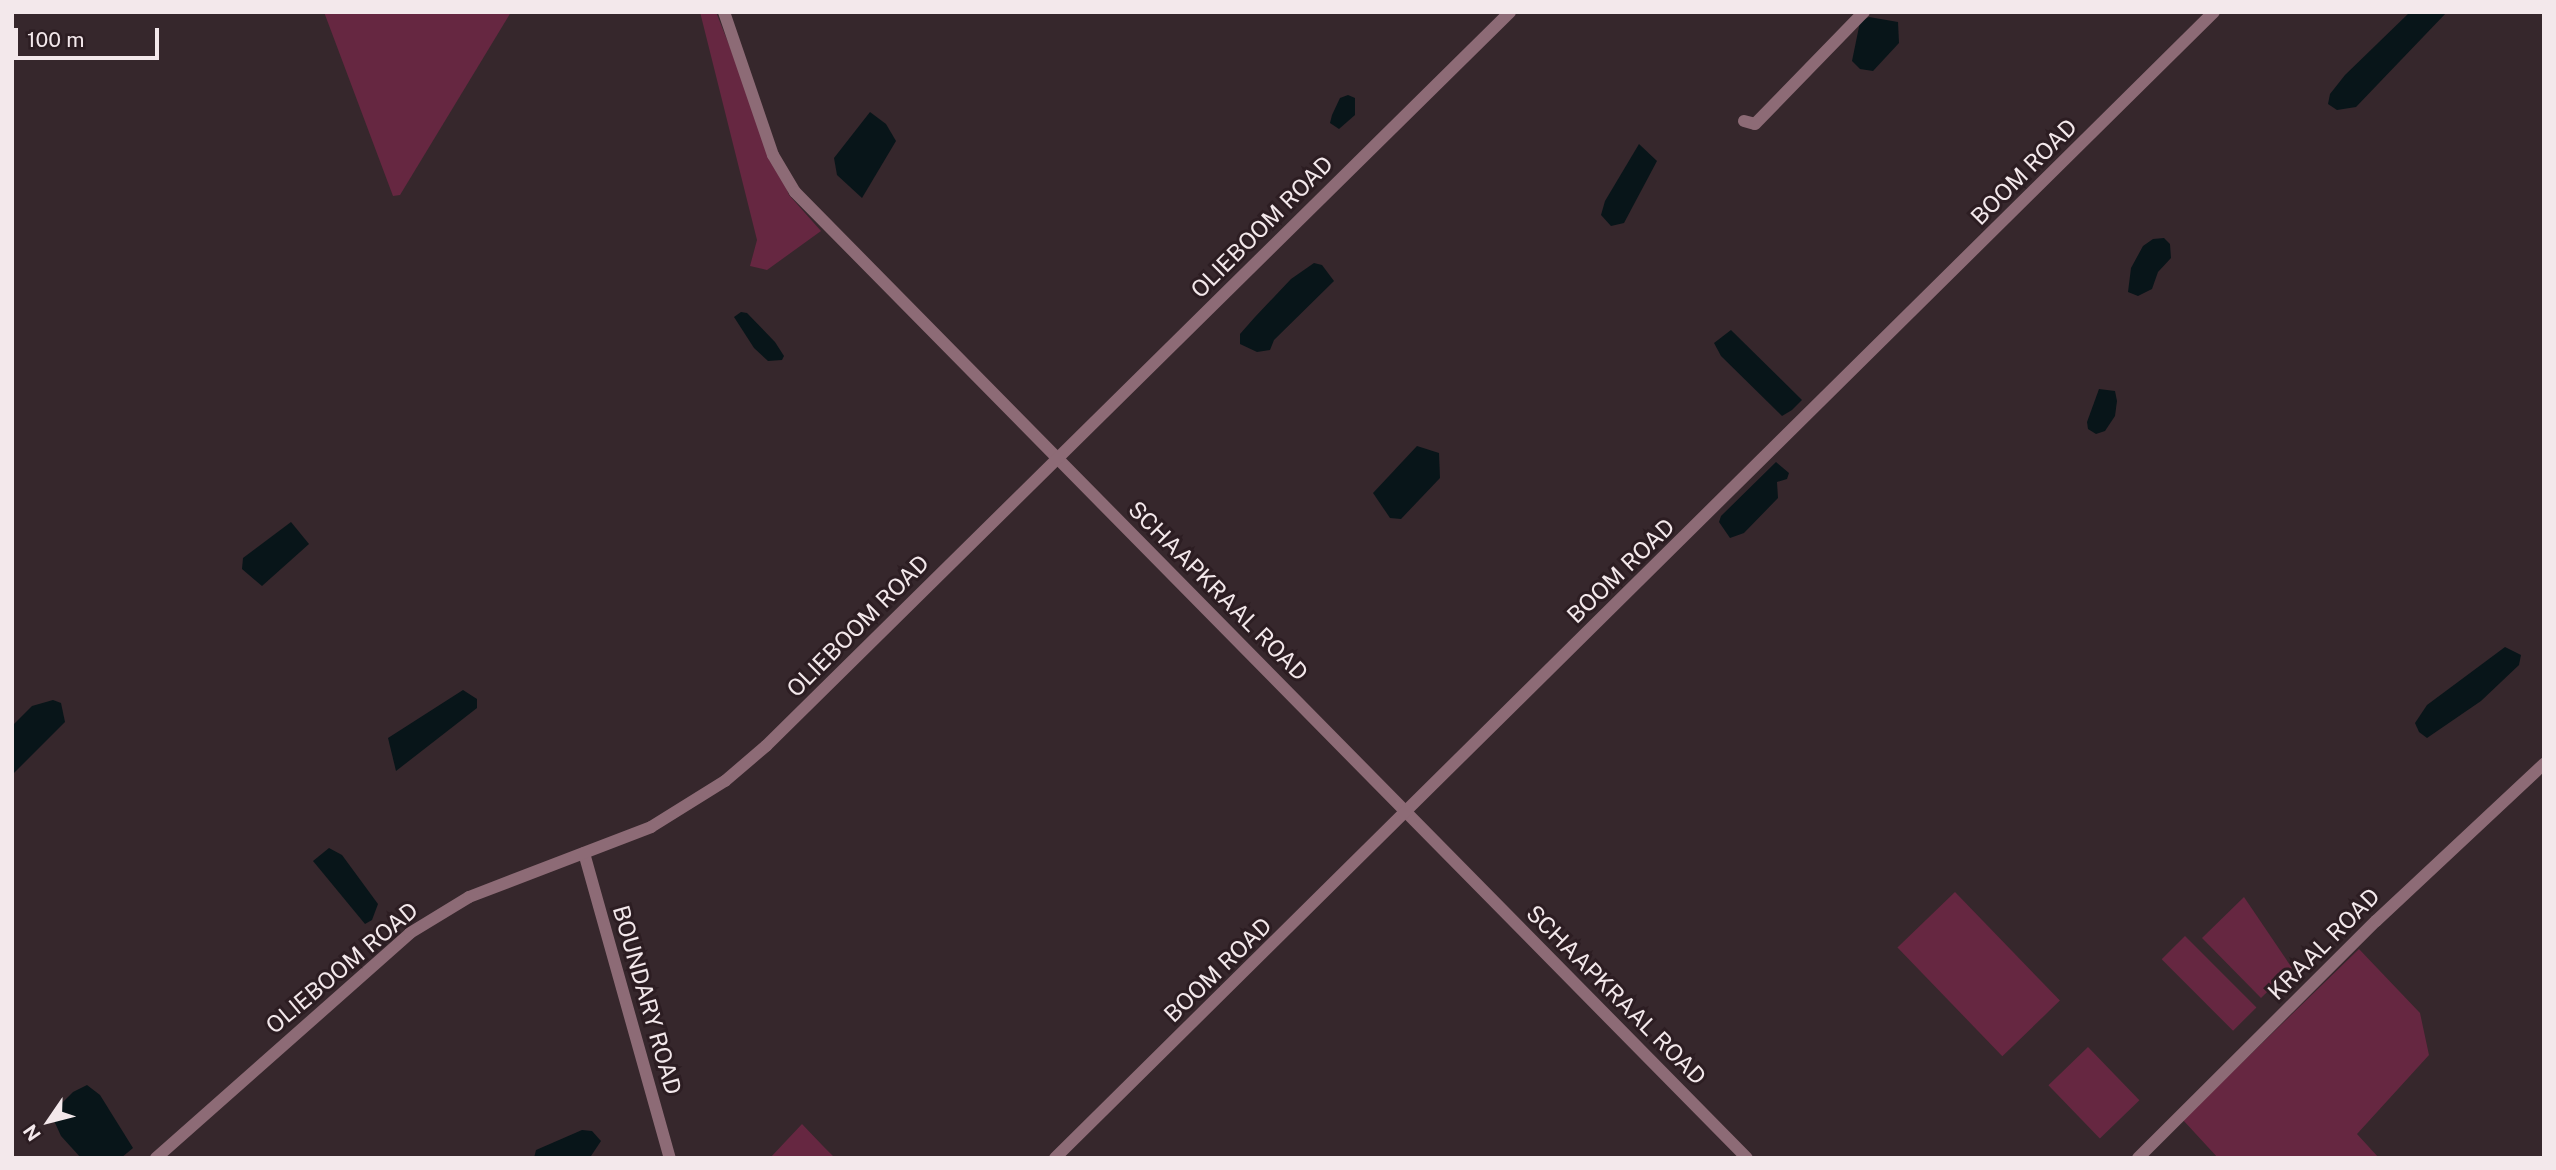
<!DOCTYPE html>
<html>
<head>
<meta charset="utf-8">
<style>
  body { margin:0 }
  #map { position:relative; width:2556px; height:1170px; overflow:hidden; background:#36272c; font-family:"Public Sans",sans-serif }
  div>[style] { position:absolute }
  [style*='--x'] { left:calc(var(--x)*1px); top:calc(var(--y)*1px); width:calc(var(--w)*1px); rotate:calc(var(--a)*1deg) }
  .green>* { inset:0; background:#662741; transform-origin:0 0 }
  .water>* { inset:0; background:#081519 }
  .minor>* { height:12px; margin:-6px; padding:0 6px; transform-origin:6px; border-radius:6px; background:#8d6b76 }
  span { translate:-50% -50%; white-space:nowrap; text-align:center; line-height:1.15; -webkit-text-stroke:6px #2c1d22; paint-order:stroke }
  .street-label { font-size:23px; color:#f3e8eb }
  .frame { position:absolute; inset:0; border:14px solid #f3e8eb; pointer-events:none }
  .north { position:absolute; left:14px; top:1086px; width:70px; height:70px; -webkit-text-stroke:5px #2c1d22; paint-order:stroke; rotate:235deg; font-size:19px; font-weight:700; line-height:28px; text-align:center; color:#f3e8eb }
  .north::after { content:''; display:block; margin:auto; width:24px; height:32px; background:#f3e8eb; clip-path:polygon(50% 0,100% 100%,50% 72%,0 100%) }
  .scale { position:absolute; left:14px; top:28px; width:145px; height:32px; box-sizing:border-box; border:4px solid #f3e8eb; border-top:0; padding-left:9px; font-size:21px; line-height:24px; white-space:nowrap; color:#f3e8eb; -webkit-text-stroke:5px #2c1d22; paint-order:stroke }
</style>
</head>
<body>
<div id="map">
  <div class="green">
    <i style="clip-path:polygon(324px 12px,511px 12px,400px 195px,393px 196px)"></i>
    <i style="clip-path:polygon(700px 12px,716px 12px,789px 195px,821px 231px,767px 270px,750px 266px,757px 240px)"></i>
    <i style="left:1955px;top:892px;width:151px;height:80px;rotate:46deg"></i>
    <i style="clip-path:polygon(2244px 897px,2292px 968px,2261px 998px,2202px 938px)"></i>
    <i style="left:2185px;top:936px;width:101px;height:33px;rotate:45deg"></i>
    <i style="clip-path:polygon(2359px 949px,2420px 1013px,2429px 1055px,2357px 1134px,2379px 1158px,2218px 1158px,2183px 1120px)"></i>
    <i style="left:2088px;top:1047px;width:74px;height:55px;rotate:46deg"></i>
    <i style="clip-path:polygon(802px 1124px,823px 1146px,835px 1158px,770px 1158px)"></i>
  </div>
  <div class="water">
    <i style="clip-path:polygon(2410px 12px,2447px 12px,2356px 107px,2337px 110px,2328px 104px,2330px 94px,2345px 75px)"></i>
    <i style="clip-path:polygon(1869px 17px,1898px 22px,1899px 43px,1873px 71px,1860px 69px,1852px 61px,1860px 22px)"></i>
    <i style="clip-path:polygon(1348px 95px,1355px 98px,1355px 115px,1339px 129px,1330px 123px,1332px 115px,1340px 98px)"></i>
    <i style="clip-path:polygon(870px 112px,886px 124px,896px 141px,862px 198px,837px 175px,834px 158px)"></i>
    <i style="clip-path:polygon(1639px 144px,1657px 161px,1624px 223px,1611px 226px,1601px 215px,1605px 201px)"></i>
    <i style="clip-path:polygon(2164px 238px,2170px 244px,2171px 258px,2158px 272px,2152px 289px,2138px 296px,2128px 292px,2131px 268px,2143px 246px,2153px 239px)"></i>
    <i style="clip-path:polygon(1314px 263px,1322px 265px,1334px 281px,1274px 340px,1270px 350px,1257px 352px,1240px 344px,1240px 334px,1255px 317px,1291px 279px)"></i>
    <i style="clip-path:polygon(741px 312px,747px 313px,775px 342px,784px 356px,782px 360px,768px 361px,754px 348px,734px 317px)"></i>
    <i style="clip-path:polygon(1731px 330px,1802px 400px,1792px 410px,1782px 416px,1721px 356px,1714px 343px)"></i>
    <i style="clip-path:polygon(2099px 389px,2115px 391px,2117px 401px,2115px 416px,2105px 431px,2096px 434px,2088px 429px,2087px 422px)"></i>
    <i style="clip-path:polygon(1417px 446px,1439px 453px,1440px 478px,1401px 519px,1390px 518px,1373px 493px)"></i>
    <i style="clip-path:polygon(1776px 462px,1789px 473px,1787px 479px,1777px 482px,1778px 498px,1744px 533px,1730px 538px,1719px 522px,1721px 516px)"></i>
    <i style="clip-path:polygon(291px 522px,309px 544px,262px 586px,242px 569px,243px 558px)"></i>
    <i style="clip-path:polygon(2505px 647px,2521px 655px,2519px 665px,2481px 701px,2427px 738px,2419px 732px,2415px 723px,2427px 705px)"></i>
    <i style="clip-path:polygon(463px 690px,477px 699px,477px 708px,396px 771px,388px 738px)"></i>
    <i style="clip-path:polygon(53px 700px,61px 703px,65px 722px,12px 775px,12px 726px,32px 706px)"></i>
    <i style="clip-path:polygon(329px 848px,342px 855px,378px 904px,372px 920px,365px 924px,313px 861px)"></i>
    <i style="clip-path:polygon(87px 1085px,100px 1095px,133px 1148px,121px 1158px,81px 1158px,61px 1136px,51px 1114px,73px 1092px)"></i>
    <i style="clip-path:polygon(582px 1130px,592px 1131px,601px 1141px,591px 1156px,534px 1158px,536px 1150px)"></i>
  </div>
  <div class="minor">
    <i style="--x:724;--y:12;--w:151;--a:71.1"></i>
    <i style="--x:773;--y:155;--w:43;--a:59.3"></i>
    <i style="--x:795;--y:192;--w:1356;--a:45.42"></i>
    <i style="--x:1744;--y:121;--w:11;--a:15"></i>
    <i style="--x:1755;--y:124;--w:156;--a:-45.8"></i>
    <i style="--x:584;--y:853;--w:317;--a:74.3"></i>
    <i style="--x:156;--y:1158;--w:339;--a:-41.5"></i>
    <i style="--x:410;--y:933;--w:69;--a:-31.4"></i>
    <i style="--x:469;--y:897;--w:195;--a:-21"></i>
    <i style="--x:651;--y:827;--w:87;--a:-31.9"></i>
    <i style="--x:725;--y:781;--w:54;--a:-40.5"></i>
    <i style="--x:766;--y:746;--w:1045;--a:-44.61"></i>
    <i style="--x:1055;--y:1158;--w:1630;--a:-44.68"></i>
    <i style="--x:2138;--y:1158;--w:336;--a:-44.9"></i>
    <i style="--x:2376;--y:921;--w:230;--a:-43.1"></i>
  </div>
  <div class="street-label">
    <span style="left:2024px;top:172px;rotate:-45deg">BOOM ROAD</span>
    <span style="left:1262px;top:227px;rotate:-45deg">OLIEBOOM ROAD</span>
    <span style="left:1621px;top:571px;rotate:-44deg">BOOM ROAD</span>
    <span style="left:1218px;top:591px;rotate:45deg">SCHAAPKRAAL ROAD</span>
    <span style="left:858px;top:626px;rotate:-45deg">OLIEBOOM ROAD</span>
    <span style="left:2324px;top:944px;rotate:-45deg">KRAAL ROAD</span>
    <span style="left:342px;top:968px;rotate:-40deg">OLIEBOOM ROAD</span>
    <span style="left:1218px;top:970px;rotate:-44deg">BOOM ROAD</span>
    <span style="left:1616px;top:995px;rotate:45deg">SCHAAPKRAAL ROAD</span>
    <span style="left:647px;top:1000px;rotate:74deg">BOUNDARY ROAD</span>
  </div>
  <div class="frame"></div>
  <div class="north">N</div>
  <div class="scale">100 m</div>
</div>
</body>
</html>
